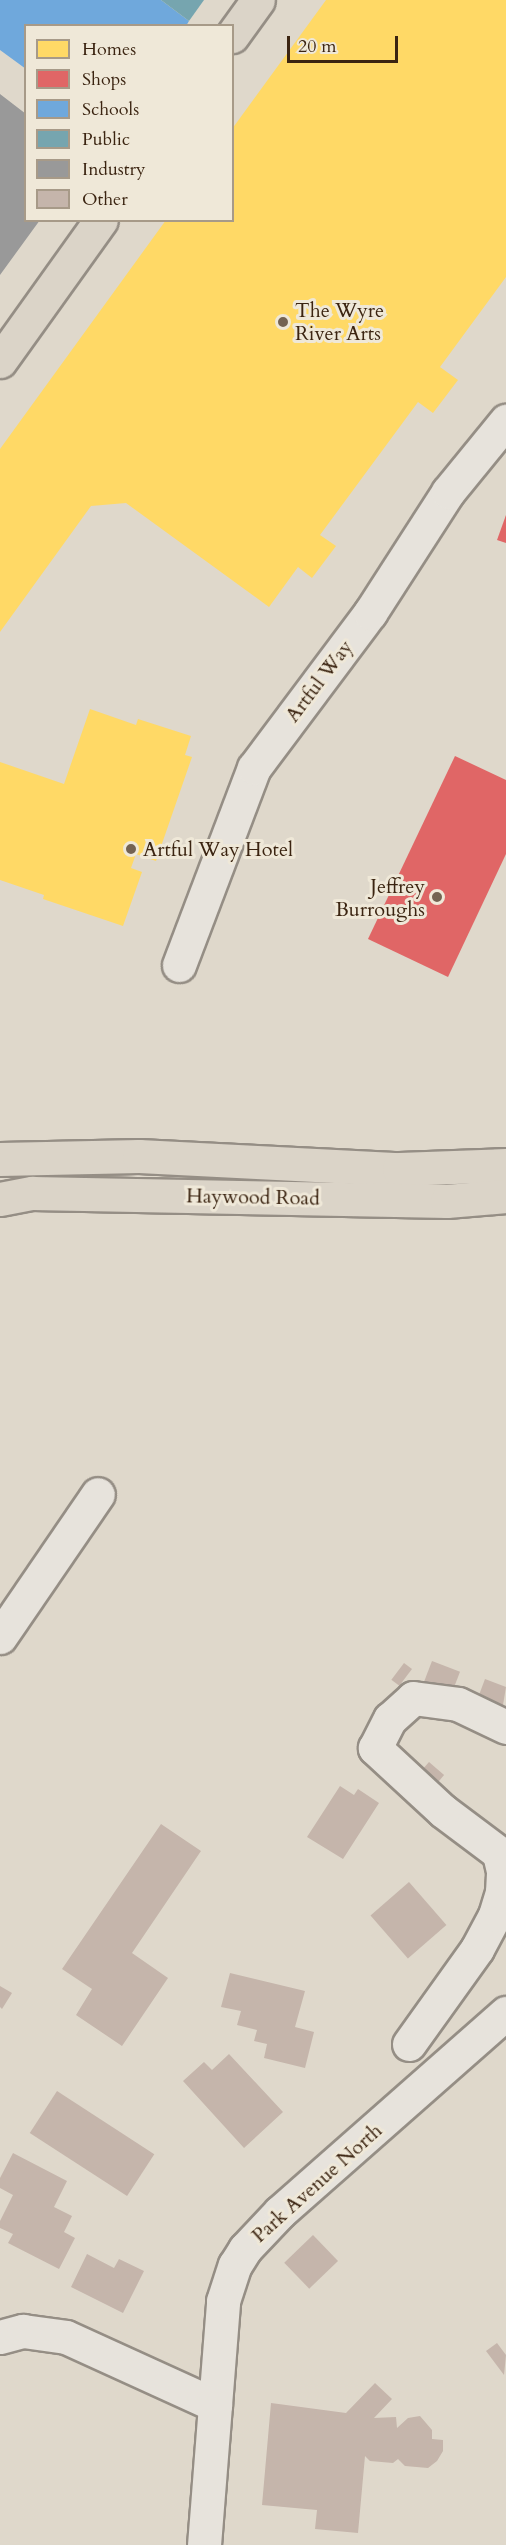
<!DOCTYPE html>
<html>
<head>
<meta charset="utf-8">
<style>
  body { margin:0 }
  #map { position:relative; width:506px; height:2545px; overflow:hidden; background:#dfd8cb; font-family:Cardo,serif }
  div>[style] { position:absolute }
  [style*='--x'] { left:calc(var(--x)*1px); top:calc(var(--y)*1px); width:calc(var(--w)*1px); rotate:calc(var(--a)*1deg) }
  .homes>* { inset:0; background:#ffd966 }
  .shops>* { inset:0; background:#e06666 }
  .schools>* { inset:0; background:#6fa8dc }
  .public>* { inset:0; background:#76a5af }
  .industry>* { inset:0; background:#999 }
  .building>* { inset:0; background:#c5b5ab; transform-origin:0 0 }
  .roads { filter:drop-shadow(2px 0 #958e85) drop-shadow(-2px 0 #958e85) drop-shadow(0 2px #958e85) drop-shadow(0 -2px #958e85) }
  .minor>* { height:33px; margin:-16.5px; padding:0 16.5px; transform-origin:16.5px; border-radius:16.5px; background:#e7e3dc }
  .major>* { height:33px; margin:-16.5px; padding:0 16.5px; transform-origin:16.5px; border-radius:16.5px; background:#dbd4c8 }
  .dots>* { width:16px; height:16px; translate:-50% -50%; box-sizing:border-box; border:3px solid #efe8d8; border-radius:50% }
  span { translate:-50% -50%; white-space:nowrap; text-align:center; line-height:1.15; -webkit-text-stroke:6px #efe8d8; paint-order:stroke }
  .poi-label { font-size:20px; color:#3b2411 }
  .left { translate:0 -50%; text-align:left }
  .right { translate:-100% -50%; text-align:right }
  .street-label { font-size:20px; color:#3b2411 }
  .legend { position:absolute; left:24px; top:24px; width:210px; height:198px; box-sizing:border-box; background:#efe8d8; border:2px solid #a79a88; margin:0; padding:8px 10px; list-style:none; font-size:18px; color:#3b2411 }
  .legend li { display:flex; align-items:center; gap:12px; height:30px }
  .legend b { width:30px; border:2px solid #a79a88 }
  .scale { position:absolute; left:287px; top:36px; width:111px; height:27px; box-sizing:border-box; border:3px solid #3b2411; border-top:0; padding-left:8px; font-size:18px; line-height:21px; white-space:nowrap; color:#3b2411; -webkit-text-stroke:4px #efe8d8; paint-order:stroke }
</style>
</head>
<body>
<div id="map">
  <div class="homes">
    <i style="clip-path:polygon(326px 0,506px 0,506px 277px,440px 367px,458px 380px,433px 413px,418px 402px,320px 535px,336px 546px,312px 578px,298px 567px,269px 607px,126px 503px,91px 506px,0 632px,0 449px,166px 220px,232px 220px,232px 129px)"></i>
    <i style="clip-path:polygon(90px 709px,136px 725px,138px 719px,191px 736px,185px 755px,192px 757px,156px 861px,136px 854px,131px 868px,142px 872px,123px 926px,43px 899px,44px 895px,0 880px,0 762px,64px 784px)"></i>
  </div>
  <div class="shops">
    <i style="clip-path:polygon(506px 515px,506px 543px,497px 540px)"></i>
    <i style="clip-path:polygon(455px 756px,506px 780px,506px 854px,448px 977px,368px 939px)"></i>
  </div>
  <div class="schools">
    <i style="clip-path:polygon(0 0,161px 0,189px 21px,186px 26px,26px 26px,26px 69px,0 50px)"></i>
  </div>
  <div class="public">
    <i style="clip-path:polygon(161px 0,204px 0,189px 21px)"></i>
  </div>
  <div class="industry">
    <i style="clip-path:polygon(0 94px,26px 114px,26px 220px,40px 220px,0 275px)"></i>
  </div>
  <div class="building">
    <i style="left:432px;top:1661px;width:30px;height:27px;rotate:21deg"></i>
    <i style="left:404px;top:1663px;width:10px;height:21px;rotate:37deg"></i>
    <i style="clip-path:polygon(485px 1679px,506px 1687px,503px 1705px,479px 1695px)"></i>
    <i style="left:429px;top:1762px;width:20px;height:14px;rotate:41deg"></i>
    <i style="clip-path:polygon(340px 1786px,354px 1795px,358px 1789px,379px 1803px,343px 1859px,307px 1837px)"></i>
    <i style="clip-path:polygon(161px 1824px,201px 1851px,132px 1953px,168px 1978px,122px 2046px,76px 2015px,92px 1989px,62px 1969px)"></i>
    <i style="left:409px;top:1882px;width:57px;height:51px;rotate:49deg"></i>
    <i style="clip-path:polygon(230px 1973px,305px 1991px,295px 2027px,314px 2032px,305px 2068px,264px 2058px,267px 2044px,254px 2041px,257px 2030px,237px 2025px,241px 2011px,221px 2007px)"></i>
    <i style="clip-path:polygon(0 1986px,12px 1993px,2px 2009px,0 2007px)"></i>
    <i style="clip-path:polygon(229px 2054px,283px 2112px,244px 2148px,183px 2081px,204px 2062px,212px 2070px)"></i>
    <i style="left:57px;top:2091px;width:116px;height:50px;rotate:33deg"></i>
    <i style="clip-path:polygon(13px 2153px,67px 2181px,54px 2207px,72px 2216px,64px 2232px,75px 2238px,59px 2269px,8px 2243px,13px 2234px,0 2228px,0 2221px,13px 2195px,0 2188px,0 2178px)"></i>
    <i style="left:313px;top:2235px;width:36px;height:40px;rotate:46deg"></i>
    <i style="clip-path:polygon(87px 2254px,114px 2268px,119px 2259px,144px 2271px,123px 2313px,71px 2287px)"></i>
    <i style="clip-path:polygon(497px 2343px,506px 2355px,504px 2375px,486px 2351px)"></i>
    <i style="clip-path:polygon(375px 2383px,392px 2399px,374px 2418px,396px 2417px,397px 2428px,408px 2418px,420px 2416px,432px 2430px,432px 2439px,443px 2440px,443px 2451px,437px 2461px,428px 2468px,405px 2466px,398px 2459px,393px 2463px,370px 2461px,365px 2456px,358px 2533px,315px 2529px,317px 2510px,262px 2505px,271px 2403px,346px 2413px)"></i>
  </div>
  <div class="roads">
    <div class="minor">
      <i style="--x:179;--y:965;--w:211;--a:-69.2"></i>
      <i style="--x:254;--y:768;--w:194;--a:-53.2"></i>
      <i style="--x:370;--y:613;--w:144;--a:-57.2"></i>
      <i style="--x:448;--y:492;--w:92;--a:-50.8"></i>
      <i style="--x:0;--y:1637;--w:173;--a:-55.6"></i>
      <i style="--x:409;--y:2044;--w:117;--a:-54.4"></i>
      <i style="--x:477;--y:1949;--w:38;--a:-62"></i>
      <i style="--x:495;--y:1915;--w:24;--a:-73"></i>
      <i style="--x:502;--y:1892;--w:21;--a:-87"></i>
      <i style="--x:503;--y:1871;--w:18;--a:-103"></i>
      <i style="--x:499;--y:1853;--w:70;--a:-143.1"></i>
      <i style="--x:443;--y:1811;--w:93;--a:-137.2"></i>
      <i style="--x:375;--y:1748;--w:33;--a:-63"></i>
      <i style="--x:390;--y:1719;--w:31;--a:-42"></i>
      <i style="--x:413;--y:1698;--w:45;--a:7.6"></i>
      <i style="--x:458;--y:1704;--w:53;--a:25.6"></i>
      <i style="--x:0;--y:2337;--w:24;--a:-15"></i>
      <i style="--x:23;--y:2331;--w:43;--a:7.9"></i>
      <i style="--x:66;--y:2337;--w:164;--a:24.5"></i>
      <i style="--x:204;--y:2545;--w:245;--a:-85.5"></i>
      <i style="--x:223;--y:2301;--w:38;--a:-72"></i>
      <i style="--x:235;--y:2265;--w:19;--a:-58"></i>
      <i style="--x:245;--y:2249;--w:51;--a:-46.6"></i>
      <i style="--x:280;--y:2212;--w:301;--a:-41.4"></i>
    </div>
    <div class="major">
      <i style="--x:232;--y:36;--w:44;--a:-54.2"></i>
      <i style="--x:0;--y:361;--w:173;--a:-54.4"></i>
      <i style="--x:0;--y:1159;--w:139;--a:-1.2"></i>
      <i style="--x:139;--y:1156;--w:260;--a:2.9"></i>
      <i style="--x:399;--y:1169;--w:107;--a:-2.1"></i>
      <i style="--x:0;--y:1199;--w:33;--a:-11"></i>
      <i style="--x:32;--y:1193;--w:415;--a:1.1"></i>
      <i style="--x:447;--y:1201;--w:59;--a:-4.8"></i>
    </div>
  </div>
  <div class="dots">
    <i style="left:283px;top:322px;background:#746352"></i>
    <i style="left:131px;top:849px;background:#746352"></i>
    <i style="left:437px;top:897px;background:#746352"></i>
  </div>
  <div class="poi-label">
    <span class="left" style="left:295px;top:322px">The Wyre<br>River Arts</span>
    <span class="left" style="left:143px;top:849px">Artful Way Hotel</span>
    <span class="right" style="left:425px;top:898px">Jeffrey<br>Burroughs</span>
  </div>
  <div class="street-label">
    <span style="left:319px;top:681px;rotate:-53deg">Artful Way</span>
    <span style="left:253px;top:1197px;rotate:1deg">Haywood Road</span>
    <span style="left:317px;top:2183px;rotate:-42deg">Park Avenue North</span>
  </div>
  <ul class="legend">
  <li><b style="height:16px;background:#ffd966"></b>Homes</li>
  <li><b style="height:16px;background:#e06666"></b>Shops</li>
  <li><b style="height:16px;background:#6fa8dc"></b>Schools</li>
  <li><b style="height:16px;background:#76a5af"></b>Public</li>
  <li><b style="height:16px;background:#999"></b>Industry</li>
  <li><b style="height:16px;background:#c5b5ab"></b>Other</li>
  </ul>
  <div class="scale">20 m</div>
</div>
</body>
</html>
